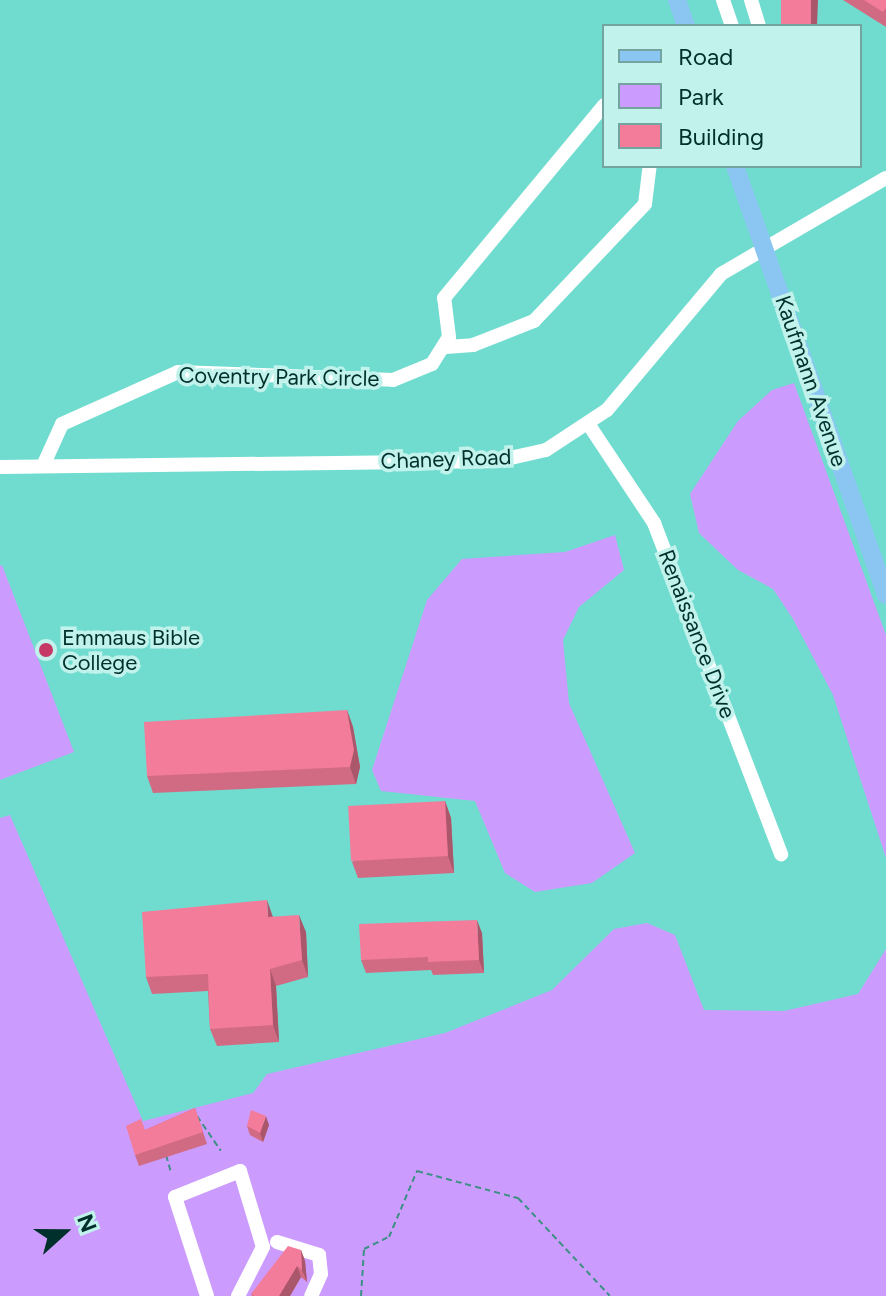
<!DOCTYPE html>
<html>
<head>
<meta charset="utf-8">
<style>
  body { margin:0 }
  #map { position:relative; width:886px; height:1296px; overflow:hidden; background:#70dccf; font-family:Figtree,sans-serif }
  div>[style] { position:absolute }
  [style*='--x'] { left:calc(var(--x)*1px); top:calc(var(--y)*1px); width:calc(var(--w)*1px); rotate:calc(var(--a)*1deg) }
  .green>* { inset:0; background:#cb9cfd }
  .path>* { height:2px; margin-top:-1px; transform-origin:0; background:repeating-linear-gradient(90deg,#3e8f86 0 6px,transparent 0 10px) }
  .minor>* { height:14px; margin:-7px; padding:0 7px; transform-origin:7px; border-radius:7px; background:#fff }
  .major>* { height:18px; margin:-9px; padding:0 9px; transform-origin:9px; border-radius:9px; background:#8bc5f2 }
  .wall>* { inset:0; background:#d16b84 }
  .shaded-wall>* { inset:0; background:#aa576c }
  .building>* { inset:0; background:#f37c9a; transform-origin:0 0 }
  .dots>* { width:22px; height:22px; translate:-50% -50%; box-sizing:border-box; border:4px solid #c1f2eb; border-radius:50% }
  span { translate:-50% -50%; white-space:nowrap; text-align:center; line-height:1.15; -webkit-text-stroke:7px #c1f2eb; paint-order:stroke }
  .street-label { font-size:22px; color:#00302c }
  .poi-label { font-size:22px; color:#00302c }
  .left { translate:0 -50%; text-align:left }
  .legend { position:absolute; left:602px; top:24px; width:260px; height:144px; box-sizing:border-box; background:#c1f2eb; border:2px solid #74a49f; margin:0; padding:10px 14px; list-style:none; font-size:24px; color:#00302c }
  .legend li { display:flex; align-items:center; gap:16px; height:40px }
  .legend b { width:40px; border:2px solid #74a49f }
  .north { position:absolute; left:24px; top:1192px; width:80px; height:80px; -webkit-text-stroke:6px #c1f2eb; paint-order:stroke; rotate:69deg; font-size:22px; font-weight:700; line-height:32px; text-align:center; color:#00302c }
  .north::after { content:''; display:block; margin:auto; width:28px; height:36px; background:#00302c; clip-path:polygon(50% 0,100% 100%,50% 72%,0 100%) }
</style>
</head>
<body>
<div id="map">
  <div class="green">
    <i style="clip-path:polygon(794px 383px,886px 635px,886px 858px,833px 695px,793px 619px,773px 589px,738px 570px,699px 533px,690px 494px,738px 421px,772px 390px)"></i>
    <i style="clip-path:polygon(615px 535px,624px 570px,579px 607px,563px 640px,569px 703px,635px 853px,592px 883px,535px 892px,505px 873px,475px 801px,381px 791px,372px 770px,427px 600px,462px 559px,565px 552px)"></i>
    <i style="clip-path:polygon(2px 565px,74px 752px,0 780px,0 566px)"></i>
    <i style="clip-path:polygon(10px 815px,143px 1121px,253px 1093px,267px 1074px,445px 1033px,552px 990px,614px 929px,647px 923px,675px 935px,704px 1010px,784px 1011px,858px 994px,886px 949px,886px 1296px,0 1296px,0 818px)"></i>
  </div>
  <div class="path">
    <i style="--x:197;--y:1116;--w:42;--a:55.6"></i>
    <i style="--x:166;--y:1155;--w:18;--a:74"></i>
    <i style="--x:361;--y:1296;--w:47;--a:-86.3"></i>
    <i style="--x:364;--y:1249;--w:28;--a:-26"></i>
    <i style="--x:389;--y:1237;--w:72;--a:-67"></i>
    <i style="--x:417;--y:1171;--w:105;--a:15"></i>
    <i style="--x:518;--y:1198;--w:134;--a:46.8"></i>
  </div>
  <div class="minor">
    <i style="--x:723;--y:0;--w:28;--a:71"></i>
    <i style="--x:751;--y:0;--w:27;--a:73"></i>
    <i style="--x:446;--y:347;--w:27;--a:-4"></i>
    <i style="--x:473;--y:345;--w:66;--a:-21.5"></i>
    <i style="--x:534;--y:321;--w:161;--a:-46.5"></i>
    <i style="--x:645;--y:204;--w:38;--a:-83"></i>
    <i style="--x:589;--y:425;--w:118;--a:56.4"></i>
    <i style="--x:654;--y:523;--w:355;--a:69"></i>
    <i style="--x:43;--y:466;--w:46;--a:-65.7"></i>
    <i style="--x:62;--y:424;--w:127;--a:-24.1"></i>
    <i style="--x:178;--y:372;--w:215;--a:2.1"></i>
    <i style="--x:393;--y:380;--w:42;--a:-22.3"></i>
    <i style="--x:432;--y:364;--w:32;--a:-58"></i>
    <i style="--x:449;--y:337;--w:39;--a:-97"></i>
    <i style="--x:444;--y:298;--w:251;--a:-50.3"></i>
    <i style="--x:0;--y:467;--w:497;--a:-0.7"></i>
    <i style="--x:497;--y:461;--w:50;--a:-12.7"></i>
    <i style="--x:546;--y:450;--w:73;--a:-33.3"></i>
    <i style="--x:607;--y:410;--w:177;--a:-50"></i>
    <i style="--x:721;--y:274;--w:191;--a:-30.2"></i>
    <i style="--x:277;--y:1242;--w:44;--a:17.2"></i>
    <i style="--x:319;--y:1255;--w:19;--a:84"></i>
    <i style="--x:321;--y:1274;--w:24;--a:114"></i>
    <i style="--x:207;--y:1296;--w:104;--a:-107.9"></i>
    <i style="--x:175;--y:1197;--w:70;--a:-21.8"></i>
    <i style="--x:240;--y:1171;--w:79;--a:73.2"></i>
    <i style="--x:263;--y:1247;--w:55;--a:117"></i>
  </div>
  <div class="major">
    <i style="--x:677;--y:0;--w:28;--a:71"></i>
    <i style="--x:735;--y:166;--w:455;--a:70.6"></i>
  </div>
  <div class="wall">
    <i style="clip-path:polygon(843px 0,886px 0,886px 27px)"></i>
    <i style="clip-path:polygon(347px 710px,353px 727px,360px 767px,356px 784px,153px 793px,147px 776px)"></i>
    <i style="clip-path:polygon(445px 801px,451px 818px,454px 873px,358px 878px,352px 862px)"></i>
    <i style="clip-path:polygon(273px 917px,306px 932px,308px 977px,276px 986px,279px 1042px,217px 1046px,210px 1029px,208px 991px,152px 994px,146px 977px)"></i>
    <i style="clip-path:polygon(482px 933px,484px 973px,433px 975px,431px 970px,366px 973px,361px 960px)"></i>
    <i style="clip-path:polygon(195px 1108px,207px 1144px,139px 1166px,135px 1155px,145px 1130px)"></i>
    <i style="clip-path:polygon(269px 1125px,263px 1142px,250px 1135px,247px 1126px)"></i>
    <i style="clip-path:polygon(301px 1250px,305px 1261px,307px 1282px,301px 1277px,290px 1296px,252px 1296px,251px 1294px)"></i>
  </div>
  <div class="shaded-wall">
    <i style="clip-path:polygon(811px 0,818px 0,817px 26px,809px 26px)"></i>
    <i style="clip-path:polygon(347px 710px,353px 727px,360px 767px,356px 784px,350px 767px)"></i>
    <i style="clip-path:polygon(445px 801px,451px 818px,454px 873px,448px 856px)"></i>
    <i style="clip-path:polygon(267px 900px,273px 917px,268px 917px)"></i>
    <i style="clip-path:polygon(299px 915px,306px 932px,308px 977px,302px 960px)"></i>
    <i style="clip-path:polygon(477px 920px,482px 933px,484px 973px,479px 960px)"></i>
    <i style="clip-path:polygon(270px 969px,276px 986px,279px 1042px,273px 1025px)"></i>
    <i style="clip-path:polygon(266px 1116px,269px 1125px,263px 1142px,260px 1133px)"></i>
    <i style="clip-path:polygon(301px 1250px,305px 1261px,307px 1282px,302px 1270px)"></i>
    <i style="clip-path:polygon(297px 1266px,301px 1277px,290px 1296px,279px 1296px)"></i>
  </div>
  <div class="building">
    <i style="left:781px;top:0;width:30px;height:26px"></i>
    <i style="clip-path:polygon(864px 0,886px 0,886px 8px,883px 12px)"></i>
    <i style="clip-path:polygon(347px 710px,354px 750px,350px 767px,147px 776px,144px 722px)"></i>
    <i style="left:445px;top:801px;width:55px;height:97px;rotate:87deg"></i>
    <i style="clip-path:polygon(267px 900px,268px 917px,299px 915px,302px 960px,270px 969px,273px 1025px,210px 1029px,208px 974px,146px 977px,142px 912px)"></i>
    <i style="clip-path:polygon(477px 920px,479px 960px,428px 962px,428px 957px,361px 960px,359px 924px)"></i>
    <i style="clip-path:polygon(195px 1108px,203px 1132px,135px 1155px,126px 1126px,141px 1119px,145px 1130px)"></i>
    <i style="clip-path:polygon(251px 1110px,266px 1116px,260px 1133px,247px 1126px)"></i>
    <i style="clip-path:polygon(288px 1246px,301px 1250px,302px 1270px,297px 1266px,279px 1296px,254px 1296px,251px 1294px)"></i>
  </div>
  <div class="dots">
    <i style="left:46px;top:650px;background:#c63967"></i>
  </div>
  <div class="street-label">
    <span style="left:279px;top:377px;rotate:1deg">Coventry Park Circle</span>
    <span style="left:811px;top:381px;rotate:71deg">Kaufmann Avenue</span>
    <span style="left:446px;top:459px;rotate:-2deg">Chaney Road</span>
    <span style="left:697px;top:634px;rotate:69deg">Renaissance Drive</span>
  </div>
  <div class="poi-label">
    <span class="left" style="left:62px;top:650px">Emmaus Bible<br>College</span>
  </div>
  <ul class="legend">
  <li><b style="height:10px;background:#8bc5f2"></b>Road</li>
  <li><b style="height:22px;background:#cb9cfd"></b>Park</li>
  <li><b style="height:22px;background:#f37c9a"></b>Building</li>
  </ul>
  <div class="north">N</div>
</div>
</body>
</html>
